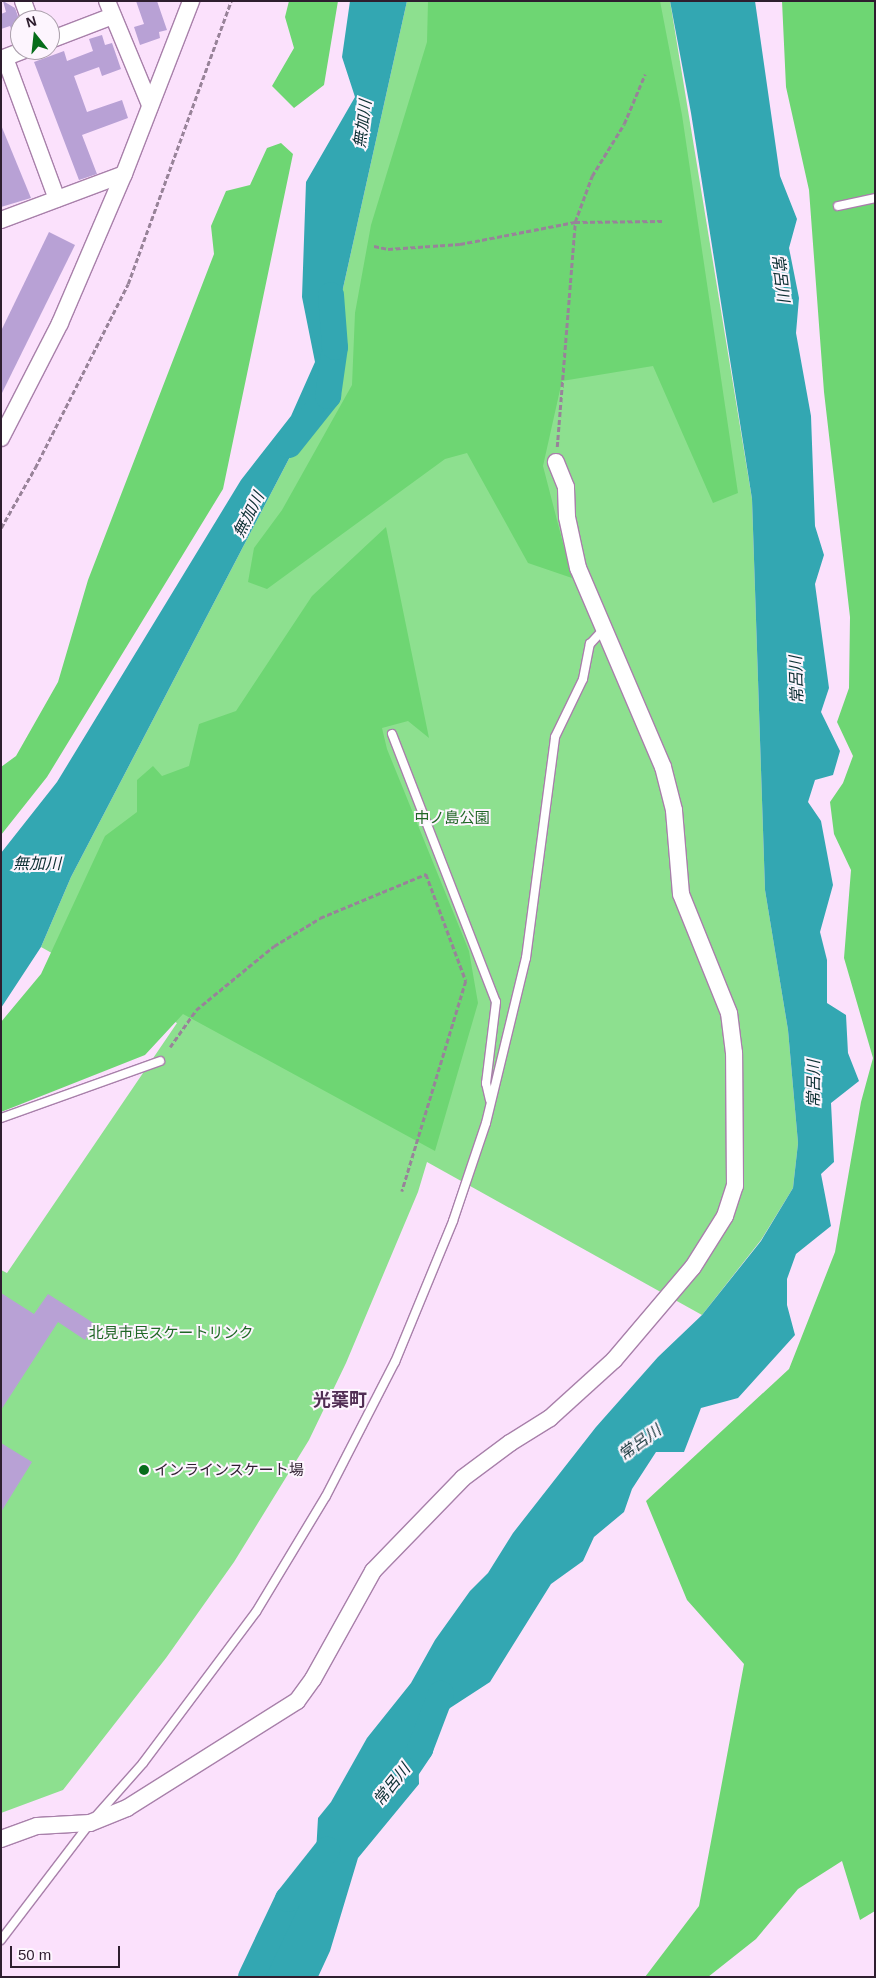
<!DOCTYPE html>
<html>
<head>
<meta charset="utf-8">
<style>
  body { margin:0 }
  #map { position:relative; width:876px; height:1978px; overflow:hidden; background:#fbe1fc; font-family:Helvetica,"Noto Sans JP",sans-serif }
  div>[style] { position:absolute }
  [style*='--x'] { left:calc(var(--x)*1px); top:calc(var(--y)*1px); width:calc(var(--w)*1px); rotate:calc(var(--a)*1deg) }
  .green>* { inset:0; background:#8de08f }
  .forest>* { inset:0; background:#6ed673 }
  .water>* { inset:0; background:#33a7b2 }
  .river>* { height:26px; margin:-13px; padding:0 13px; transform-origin:13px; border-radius:13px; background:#33a7b2 }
  .building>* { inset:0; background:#b8a1d5 }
  .path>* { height:2.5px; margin-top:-1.25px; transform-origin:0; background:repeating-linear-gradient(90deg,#988399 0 5px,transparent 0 7.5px) }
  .roads { filter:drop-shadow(1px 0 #a880aa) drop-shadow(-1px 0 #a880aa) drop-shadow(0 1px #a880aa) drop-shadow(0 -1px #a880aa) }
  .service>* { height:8px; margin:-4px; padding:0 4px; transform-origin:4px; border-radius:4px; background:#fff }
  .minor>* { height:16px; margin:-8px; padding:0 8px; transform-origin:8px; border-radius:8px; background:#fff }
  .dots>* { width:14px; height:14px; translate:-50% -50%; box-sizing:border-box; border:2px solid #fdf5fe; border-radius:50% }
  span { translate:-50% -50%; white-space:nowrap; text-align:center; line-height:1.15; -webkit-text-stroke:4px #fdf5fe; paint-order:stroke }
  .park-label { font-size:15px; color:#216727 }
  .poi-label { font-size:15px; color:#2e1e2f }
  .left { translate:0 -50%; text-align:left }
  .water-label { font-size:16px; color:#0c2f33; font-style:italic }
  .quarter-label { font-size:18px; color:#512e54; font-weight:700 }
  .frame { position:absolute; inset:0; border:2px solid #2e1e2f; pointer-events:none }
  .north { position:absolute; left:10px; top:10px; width:50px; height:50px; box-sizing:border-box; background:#fdf5fe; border:1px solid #aa9fab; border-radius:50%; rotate:344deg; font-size:14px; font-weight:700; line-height:20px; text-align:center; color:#2e1e2f }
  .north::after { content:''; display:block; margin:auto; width:18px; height:22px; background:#076d1b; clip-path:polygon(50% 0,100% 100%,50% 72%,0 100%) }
  .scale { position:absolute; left:10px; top:1946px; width:110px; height:22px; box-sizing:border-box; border:2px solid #2e1e2f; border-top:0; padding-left:6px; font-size:15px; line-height:18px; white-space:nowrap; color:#2e1e2f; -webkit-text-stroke:4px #fdf5fe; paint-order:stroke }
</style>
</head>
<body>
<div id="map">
  <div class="green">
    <i style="clip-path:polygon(407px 1px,670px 1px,752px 499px,765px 890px,788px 1030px,798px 1143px,793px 1188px,761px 1240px,702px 1315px,427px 1162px,418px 1192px,346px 1363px,309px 1440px,234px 1562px,166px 1658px,63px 1790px,1px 1813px,1px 1270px,7px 1273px,177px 1023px,41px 947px,71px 877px,317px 405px)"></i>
  </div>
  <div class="forest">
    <i style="clip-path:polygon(289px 1px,338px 1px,324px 85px,294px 108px,272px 86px,294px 48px,285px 17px)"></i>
    <i style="clip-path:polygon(428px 1px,660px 1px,682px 115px,738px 493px,713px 503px,653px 366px,562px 381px,543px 466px,572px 578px,528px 563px,467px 453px,445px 459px,267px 589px,248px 582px,254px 548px,282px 510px,352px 385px,355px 313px,371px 225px,427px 42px)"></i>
    <i style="clip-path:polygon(782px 1px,875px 1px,875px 1911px,860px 1920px,842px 1861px,798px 1889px,756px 1939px,708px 1977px,645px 1977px,699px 1906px,744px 1664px,687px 1600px,646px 1501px,789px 1369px,835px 1252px,861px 1102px,873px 1058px,844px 958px,851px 870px,834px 834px,830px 802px,843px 783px,853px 756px,837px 722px,849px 688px,850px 617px,824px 392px,809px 190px,786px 87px)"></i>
    <i style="clip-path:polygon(281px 143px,293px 154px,223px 489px,47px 777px,1px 835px,1px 767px,16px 756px,58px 682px,88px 580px,214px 254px,211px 226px,226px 191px,250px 185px,267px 148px)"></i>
    <i style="clip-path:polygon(386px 527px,429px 738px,408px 721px,382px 728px,387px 749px,469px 951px,478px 1003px,435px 1151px,183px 1014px,145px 1055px,1px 1112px,1px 1022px,41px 974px,105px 836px,137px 812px,137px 780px,153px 766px,162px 776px,189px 766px,199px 724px,236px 711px,312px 596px)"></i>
  </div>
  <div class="water">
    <i style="clip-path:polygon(350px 1px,407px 1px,317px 405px,71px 877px,41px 947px,1px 1008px,1px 853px,57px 782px,241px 480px,291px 416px,315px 362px,302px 297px,306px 182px,355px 97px,342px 57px)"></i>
    <i style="clip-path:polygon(670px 1px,755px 1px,780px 176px,797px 219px,789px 248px,799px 298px,796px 333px,811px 416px,815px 526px,824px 555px,815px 584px,829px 688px,821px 712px,840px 751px,833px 775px,815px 780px,808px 802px,821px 821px,833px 885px,820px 932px,827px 960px,827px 1003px,846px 1015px,848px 1053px,859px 1081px,831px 1103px,834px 1162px,821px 1174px,831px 1226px,796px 1254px,787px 1279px,787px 1305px,795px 1335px,738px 1398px,701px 1408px,684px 1452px,656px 1452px,632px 1489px,624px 1512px,594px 1537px,583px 1561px,551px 1584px,490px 1682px,450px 1708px,418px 1735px,419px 1784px,358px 1858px,330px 1951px,318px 1977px,256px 1977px,259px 1940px,283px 1917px,316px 1853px,318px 1818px,331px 1802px,367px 1738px,411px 1683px,435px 1640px,470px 1591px,488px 1573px,513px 1533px,596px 1427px,658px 1357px,702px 1315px,761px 1241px,793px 1188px,798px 1143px,788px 1030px,765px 890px,752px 499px,691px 113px)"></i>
  </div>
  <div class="river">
    <i style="--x:289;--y:445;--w:63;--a:-51.5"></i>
    <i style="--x:328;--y:396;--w:49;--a:-81.9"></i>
    <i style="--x:335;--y:347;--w:52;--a:-94.4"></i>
    <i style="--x:398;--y:1782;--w:40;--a:-56"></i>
    <i style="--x:420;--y:1749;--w:59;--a:-69.1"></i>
    <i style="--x:251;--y:1977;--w:86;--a:-64.6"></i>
    <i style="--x:288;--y:1899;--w:63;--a:-51.5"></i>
  </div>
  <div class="building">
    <i style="clip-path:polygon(3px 1px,15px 8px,20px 22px,20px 41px,16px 42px,10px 26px,1px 29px,1px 14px,6px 12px)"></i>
    <i style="clip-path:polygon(136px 1px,157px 1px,167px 30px,159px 32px,160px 38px,140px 45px,134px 27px,144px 24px)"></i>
    <i style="clip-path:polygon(102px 35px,105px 45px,112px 43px,121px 69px,102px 76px,99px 67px,74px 76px,87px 112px,122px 100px,128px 118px,82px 135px,97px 174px,79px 180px,34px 62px,64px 51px,67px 61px,93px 51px,89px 39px)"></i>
    <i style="clip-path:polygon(1px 125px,31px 198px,1px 207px)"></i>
    <i style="clip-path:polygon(49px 232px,75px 245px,1px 395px,1px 331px)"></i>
    <i style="clip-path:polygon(1px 1293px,34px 1314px,48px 1294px,95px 1324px,85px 1340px,58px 1322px,1px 1410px)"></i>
    <i style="clip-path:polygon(1px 1443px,32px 1462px,1px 1512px)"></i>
  </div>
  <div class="path">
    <i style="--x:374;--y:246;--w:14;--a:12"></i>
    <i style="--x:388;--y:249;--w:72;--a:-4"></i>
    <i style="--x:460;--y:244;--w:117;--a:-10.8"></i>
    <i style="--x:575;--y:222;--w:87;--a:-0.7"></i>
    <i style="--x:557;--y:447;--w:226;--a:-85.4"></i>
    <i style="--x:575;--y:222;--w:49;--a:-69.7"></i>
    <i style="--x:592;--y:176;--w:61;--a:-58.4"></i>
    <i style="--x:624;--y:124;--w:54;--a:-67.2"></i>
    <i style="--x:1;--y:528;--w:69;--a:-60.5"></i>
    <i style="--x:35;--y:468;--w:206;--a:-63.2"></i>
    <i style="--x:128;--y:284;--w:301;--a:-70"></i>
    <i style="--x:170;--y:1047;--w:45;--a:-54.9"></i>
    <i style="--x:196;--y:1010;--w:101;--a:-39.4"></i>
    <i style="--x:274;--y:946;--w:54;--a:-31.3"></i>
    <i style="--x:320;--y:918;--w:115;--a:-22.5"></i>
    <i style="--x:426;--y:874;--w:114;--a:69.5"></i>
    <i style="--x:466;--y:981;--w:220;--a:106.9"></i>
  </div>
  <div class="roads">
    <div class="service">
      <i style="--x:838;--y:206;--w:38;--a:-12"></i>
      <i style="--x:392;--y:734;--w:287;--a:68.8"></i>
      <i style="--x:496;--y:1002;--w:82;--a:97"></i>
      <i style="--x:486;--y:1083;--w:17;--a:77"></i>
      <i style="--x:1;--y:1118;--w:169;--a:-19.7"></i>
      <i style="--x:1;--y:1940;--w:147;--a:-52.7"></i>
      <i style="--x:90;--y:1823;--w:80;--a:-48.5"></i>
      <i style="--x:143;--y:1763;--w:189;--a:-53.2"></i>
      <i style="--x:256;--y:1612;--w:135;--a:-58.9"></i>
      <i style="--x:326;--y:1496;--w:151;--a:-62.8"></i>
      <i style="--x:395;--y:1362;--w:152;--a:-67.6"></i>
      <i style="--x:453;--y:1221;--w:103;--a:-71.4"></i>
      <i style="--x:486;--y:1123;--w:170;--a:-76.4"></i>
      <i style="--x:526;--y:958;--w:223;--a:-82.5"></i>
      <i style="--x:555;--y:737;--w:64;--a:-64.2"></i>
      <i style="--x:583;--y:679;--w:36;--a:-79"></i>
      <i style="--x:590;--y:644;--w:18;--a:-47"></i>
    </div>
    <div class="minor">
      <i style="--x:23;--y:1;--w:20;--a:70"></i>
      <i style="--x:107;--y:1;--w:113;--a:67.5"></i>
      <i style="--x:50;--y:40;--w:67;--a:-20.9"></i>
      <i style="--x:5;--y:58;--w:150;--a:69.8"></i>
      <i style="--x:1;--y:59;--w:25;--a:-21"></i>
      <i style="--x:1;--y:220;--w:131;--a:-20.5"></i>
      <i style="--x:1;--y:438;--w:129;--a:-62.8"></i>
      <i style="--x:60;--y:323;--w:162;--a:-66.8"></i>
      <i style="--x:124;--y:174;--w:186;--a:-68.8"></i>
      <i style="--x:1;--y:1839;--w:38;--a:-20"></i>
      <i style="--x:37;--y:1826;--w:53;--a:-3.2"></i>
      <i style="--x:90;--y:1823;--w:40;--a:-22"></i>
      <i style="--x:127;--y:1808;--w:201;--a:-32.2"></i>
      <i style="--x:297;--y:1701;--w:27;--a:-54"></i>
      <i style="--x:313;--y:1679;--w:124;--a:-60.9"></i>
      <i style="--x:373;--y:1571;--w:129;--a:-45.9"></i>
      <i style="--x:463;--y:1478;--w:59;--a:-36.7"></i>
      <i style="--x:510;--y:1443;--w:47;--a:-32"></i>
      <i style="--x:550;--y:1418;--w:86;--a:-42.2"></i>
      <i style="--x:614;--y:1360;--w:122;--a:-49.7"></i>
      <i style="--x:693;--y:1267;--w:60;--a:-57.9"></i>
      <i style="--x:725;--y:1216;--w:32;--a:-72"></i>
      <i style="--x:735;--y:1186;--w:133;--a:-90.4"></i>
      <i style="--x:734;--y:1053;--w:40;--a:-97.1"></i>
      <i style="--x:729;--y:1013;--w:128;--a:-112"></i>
      <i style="--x:681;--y:894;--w:84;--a:-94.8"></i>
      <i style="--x:674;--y:810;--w:44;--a:-104.3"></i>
      <i style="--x:663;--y:767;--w:216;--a:-113.1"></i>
      <i style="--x:578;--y:568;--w:52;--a:-102.2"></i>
      <i style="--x:567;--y:517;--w:30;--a:-92"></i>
      <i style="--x:566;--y:487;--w:27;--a:-112"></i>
    </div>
  </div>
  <div class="dots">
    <i style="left:144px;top:1470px;background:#076d1b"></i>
  </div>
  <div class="park-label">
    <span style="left:452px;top:818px">中ノ島公園</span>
    <span style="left:171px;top:1333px">北見市民スケートリンク</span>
  </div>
  <div class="poi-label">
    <span class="left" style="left:154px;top:1470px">インラインスケート場</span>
  </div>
  <div class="water-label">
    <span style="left:363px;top:124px;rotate:-82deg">無加川</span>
    <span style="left:780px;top:278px;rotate:83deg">常呂川</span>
    <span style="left:249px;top:515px;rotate:-63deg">無加川</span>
    <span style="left:797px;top:680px;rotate:-92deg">常呂川</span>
    <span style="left:37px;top:864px">無加川</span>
    <span style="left:814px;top:1084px;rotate:-90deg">常呂川</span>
    <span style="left:640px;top:1443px;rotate:-36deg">常呂川</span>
    <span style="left:392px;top:1785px;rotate:-51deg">常呂川</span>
  </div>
  <div class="quarter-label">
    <span style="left:340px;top:1400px">光葉町</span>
  </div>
  <div class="frame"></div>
  <div class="north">N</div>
  <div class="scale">50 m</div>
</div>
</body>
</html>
